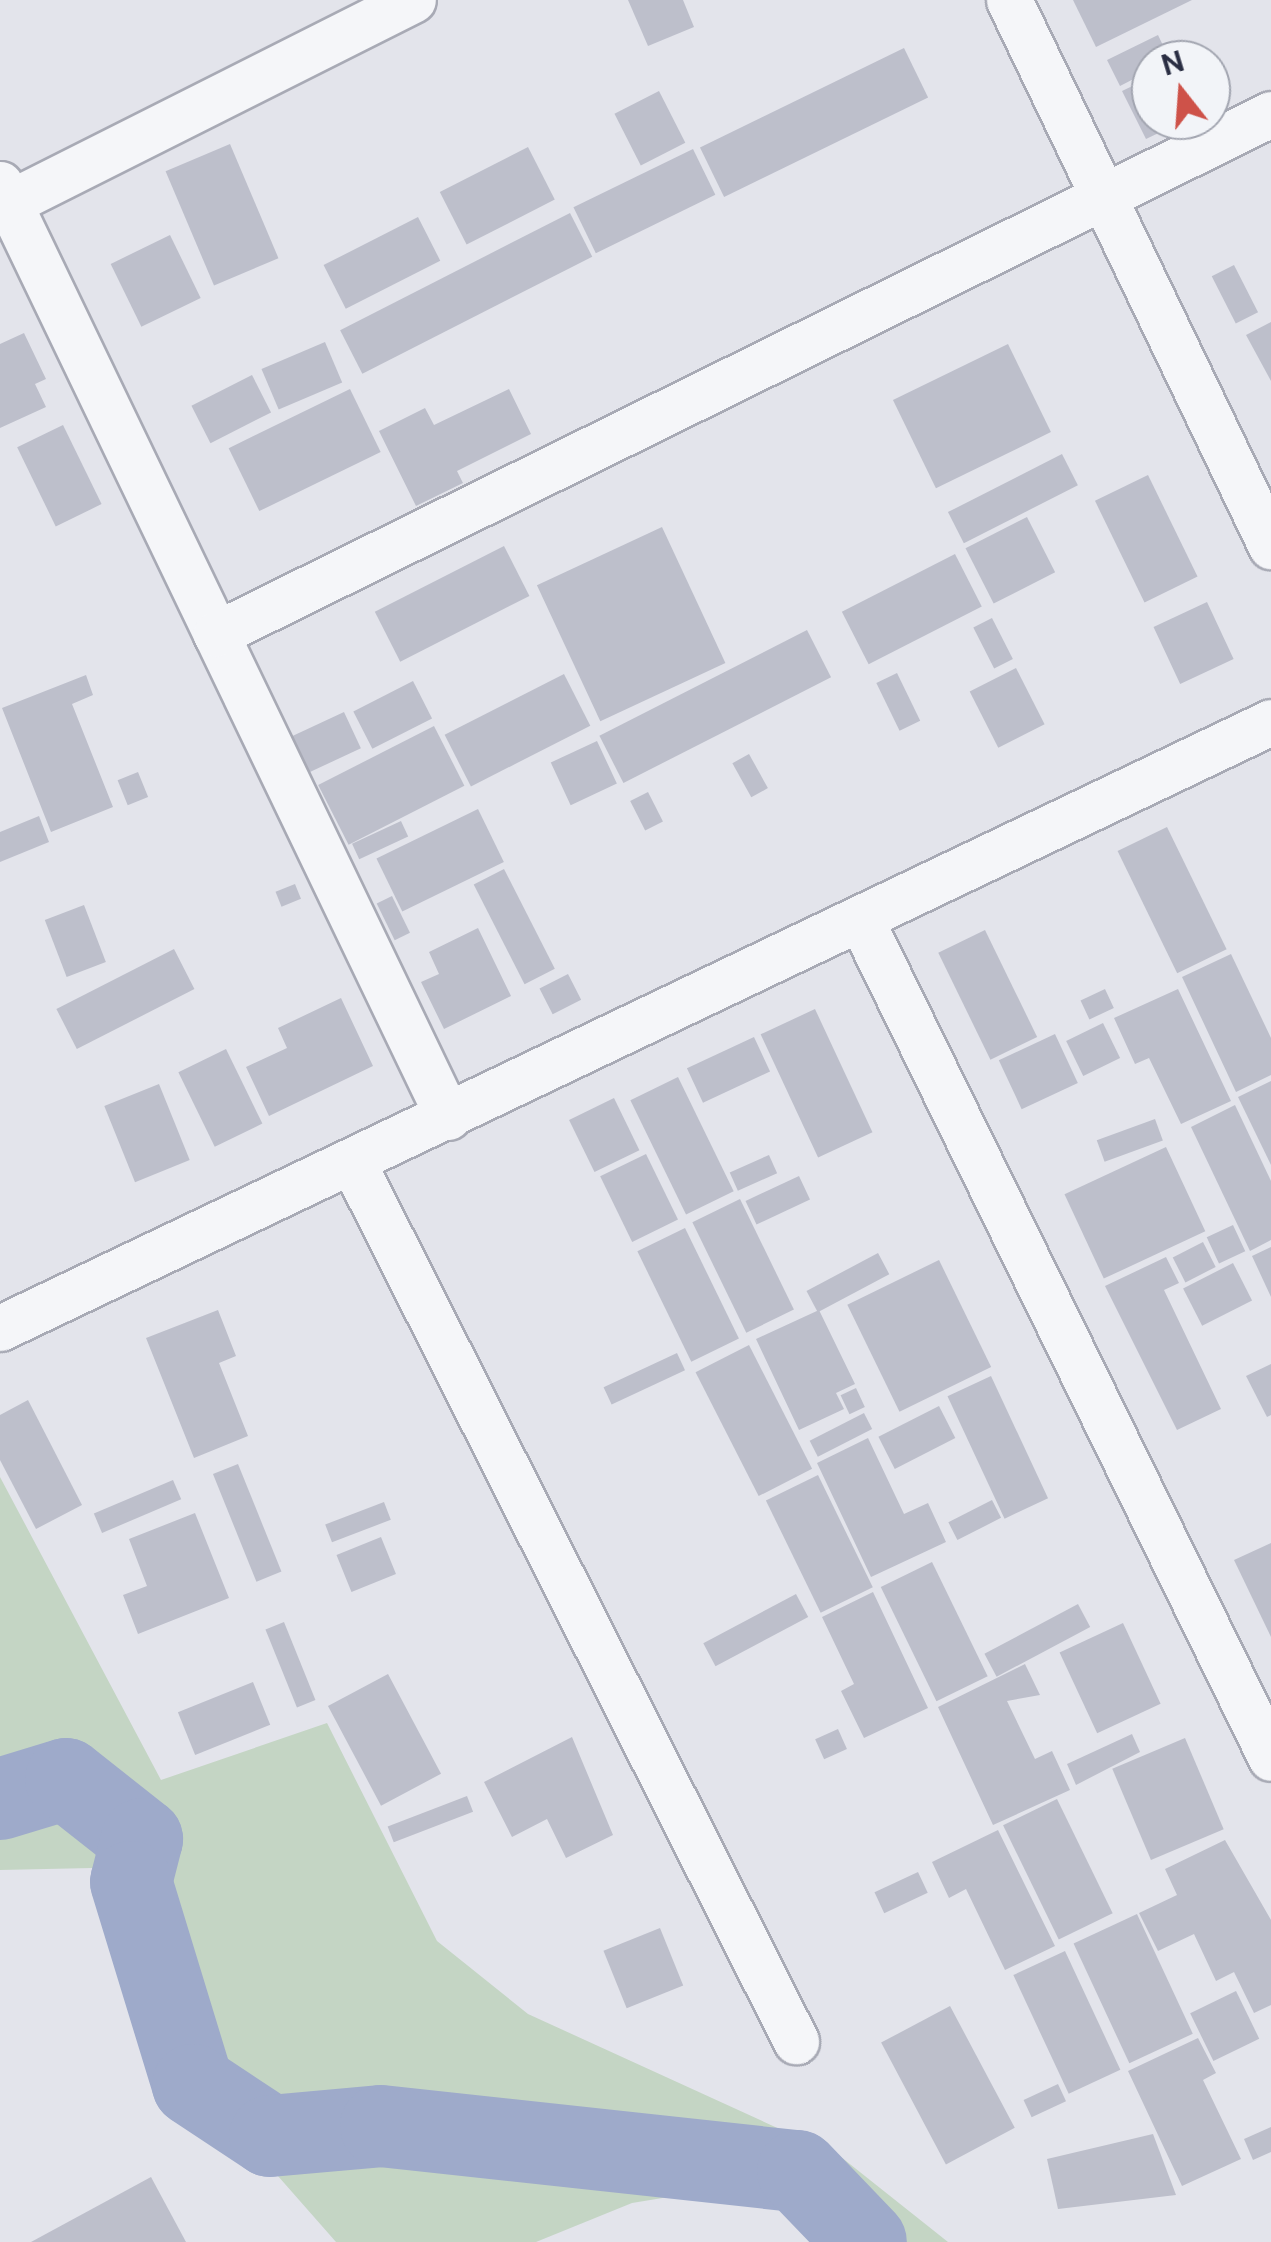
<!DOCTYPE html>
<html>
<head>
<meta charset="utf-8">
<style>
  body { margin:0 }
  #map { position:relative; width:1271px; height:2242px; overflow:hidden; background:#e3e4eb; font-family:"Public Sans",sans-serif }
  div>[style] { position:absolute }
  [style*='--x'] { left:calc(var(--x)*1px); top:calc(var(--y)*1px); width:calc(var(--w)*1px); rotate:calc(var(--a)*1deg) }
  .green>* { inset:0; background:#c4d5c4 }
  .river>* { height:82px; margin:-41px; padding:0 41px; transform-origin:41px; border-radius:41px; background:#9eaaca }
  .building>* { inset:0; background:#bdbfcb; transform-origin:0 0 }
  .roads { filter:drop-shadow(2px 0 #a8aab5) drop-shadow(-2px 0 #a8aab5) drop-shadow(0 2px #a8aab5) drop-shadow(0 -2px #a8aab5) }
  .minor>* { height:45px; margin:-22.5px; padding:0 22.5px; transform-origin:22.5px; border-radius:22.5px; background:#f5f6f9 }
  span { translate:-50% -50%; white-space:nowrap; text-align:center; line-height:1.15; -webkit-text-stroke:8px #f2f4f8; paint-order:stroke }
  .north { position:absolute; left:1131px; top:40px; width:100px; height:100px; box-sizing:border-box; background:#f2f4f8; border:2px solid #a2a5b0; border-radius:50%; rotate:343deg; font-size:28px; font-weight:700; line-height:40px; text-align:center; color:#2a2e43 }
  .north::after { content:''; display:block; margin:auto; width:35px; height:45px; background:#ce5249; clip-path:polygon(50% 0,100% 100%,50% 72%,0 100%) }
</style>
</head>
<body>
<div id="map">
  <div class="green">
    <i style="clip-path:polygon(0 1477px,161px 1780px,327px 1723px,437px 1941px,528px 2014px,841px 2157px,948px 2242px,841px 2242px,805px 2215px,729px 2187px,632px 2203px,536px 2242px,336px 2242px,175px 2059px,129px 1914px,92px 1868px,0 1870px)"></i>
  </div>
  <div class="river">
    <i style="--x:0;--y:1799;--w:69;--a:-16.9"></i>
    <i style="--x:66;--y:1779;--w:97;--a:38.3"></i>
    <i style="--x:142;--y:1839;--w:44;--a:104.3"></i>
    <i style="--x:131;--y:1882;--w:212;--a:73"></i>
    <i style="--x:193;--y:2085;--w:92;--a:33.5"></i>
    <i style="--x:270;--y:2136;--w:111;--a:-5.1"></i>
    <i style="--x:381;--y:2126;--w:419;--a:6.2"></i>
    <i style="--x:798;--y:2171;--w:98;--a:46.2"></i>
  </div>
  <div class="building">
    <i style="clip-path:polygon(628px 0,683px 0,694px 27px,648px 46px)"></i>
    <i style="clip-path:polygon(1073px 0,1192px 0,1096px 47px)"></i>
    <i style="clip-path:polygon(1158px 35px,1170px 60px,1151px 60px,1151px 70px,1120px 86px,1107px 60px)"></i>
    <i style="left:904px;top:48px;width:55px;height:227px;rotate:64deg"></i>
    <i style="clip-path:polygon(1145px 80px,1151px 120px,1169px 128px,1146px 139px,1122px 91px)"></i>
    <i style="left:659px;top:91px;width:58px;height:50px;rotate:63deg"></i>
    <i style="left:230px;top:144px;width:124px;height:70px;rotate:67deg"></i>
    <i style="left:528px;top:147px;width:59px;height:99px;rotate:63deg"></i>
    <i style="left:693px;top:149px;width:51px;height:133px;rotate:64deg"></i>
    <i style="left:570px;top:213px;width:49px;height:258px;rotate:63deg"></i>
    <i style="left:418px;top:217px;width:49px;height:106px;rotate:63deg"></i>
    <i style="left:170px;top:235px;width:70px;height:66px;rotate:64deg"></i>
    <i style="left:1234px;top:265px;width:53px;height:25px;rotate:63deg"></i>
    <i style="clip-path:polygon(1271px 322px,1271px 381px,1246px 335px)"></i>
    <i style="clip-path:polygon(24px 333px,46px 379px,35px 384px,46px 407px,0 428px,0 344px)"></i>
    <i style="left:325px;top:342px;width:44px;height:69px;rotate:67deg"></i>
    <i style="left:1008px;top:344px;width:98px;height:128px;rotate:64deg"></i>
    <i style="left:252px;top:375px;width:42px;height:68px;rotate:63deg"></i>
    <i style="left:350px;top:389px;width:70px;height:135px;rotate:64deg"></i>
    <i style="clip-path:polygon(509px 389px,531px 434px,457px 471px,463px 483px,416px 506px,379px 431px,425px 408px,434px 425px)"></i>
    <i style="left:63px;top:425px;width:88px;height:51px;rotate:64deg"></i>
    <i style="left:1062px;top:454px;width:35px;height:128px;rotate:63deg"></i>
    <i style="left:1148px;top:475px;width:113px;height:59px;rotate:64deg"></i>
    <i style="left:1027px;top:517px;width:62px;height:69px;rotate:63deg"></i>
    <i style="left:662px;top:527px;width:150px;height:138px;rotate:65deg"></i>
    <i style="left:504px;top:546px;width:56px;height:145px;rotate:63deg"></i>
    <i style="left:955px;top:554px;width:59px;height:127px;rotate:63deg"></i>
    <i style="left:1207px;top:602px;width:63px;height:59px;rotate:65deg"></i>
    <i style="left:992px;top:618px;width:46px;height:21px;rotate:63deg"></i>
    <i style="left:807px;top:630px;width:53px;height:233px;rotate:63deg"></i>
    <i style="left:1016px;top:668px;width:63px;height:52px;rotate:63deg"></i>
    <i style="left:897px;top:673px;width:53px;height:23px;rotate:64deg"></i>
    <i style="left:564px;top:674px;width:58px;height:134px;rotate:63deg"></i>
    <i style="clip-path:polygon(86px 675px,93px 695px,72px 704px,113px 807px,51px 832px,2px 708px)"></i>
    <i style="left:413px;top:681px;width:42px;height:67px;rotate:63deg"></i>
    <i style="left:344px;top:712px;width:40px;height:61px;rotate:65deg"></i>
    <i style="left:434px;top:726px;width:67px;height:130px;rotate:63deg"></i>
    <i style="left:597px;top:741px;width:47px;height:51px;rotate:65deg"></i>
    <i style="left:749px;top:754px;width:39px;height:19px;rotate:61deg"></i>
    <i style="left:138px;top:772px;width:27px;height:22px;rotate:68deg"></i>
    <i style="left:648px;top:792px;width:33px;height:20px;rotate:63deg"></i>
    <i style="left:478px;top:809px;width:59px;height:113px;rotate:64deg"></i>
    <i style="clip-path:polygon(39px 816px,49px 842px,0 862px,0 832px)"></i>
    <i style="left:401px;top:821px;width:17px;height:54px;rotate:65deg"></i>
    <i style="left:1167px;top:827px;width:136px;height:55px;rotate:64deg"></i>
    <i style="left:504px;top:869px;width:112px;height:34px;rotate:63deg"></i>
    <i style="left:295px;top:884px;width:16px;height:21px;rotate:68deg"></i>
    <i style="left:392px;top:896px;width:41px;height:17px;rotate:64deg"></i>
    <i style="left:84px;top:905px;width:61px;height:42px;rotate:69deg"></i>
    <i style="clip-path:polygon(478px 928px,511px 996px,444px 1029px,421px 982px,439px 974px,429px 952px)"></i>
    <i style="left:985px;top:930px;width:119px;height:52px;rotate:64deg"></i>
    <i style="left:174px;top:949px;width:45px;height:132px;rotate:63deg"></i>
    <i style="clip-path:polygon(1231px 954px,1271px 1038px,1271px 1075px,1236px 1092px,1182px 977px)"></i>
    <i style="left:568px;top:974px;width:29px;height:32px;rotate:63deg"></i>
    <i style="left:1105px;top:989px;width:21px;height:27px;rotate:65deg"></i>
    <i style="clip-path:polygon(1178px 989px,1231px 1101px,1181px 1124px,1149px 1058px,1135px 1064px,1114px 1018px)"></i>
    <i style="clip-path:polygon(341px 998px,373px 1066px,269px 1116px,246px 1067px,287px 1048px,278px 1028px)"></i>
    <i style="left:815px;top:1009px;width:136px;height:60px;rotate:65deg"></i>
    <i style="left:1103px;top:1023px;width:39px;height:41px;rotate:64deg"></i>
    <i style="left:1055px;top:1034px;width:54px;height:62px;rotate:65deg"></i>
    <i style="left:754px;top:1037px;width:38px;height:74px;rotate:65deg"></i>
    <i style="left:226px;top:1049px;width:83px;height:53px;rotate:64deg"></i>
    <i style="left:678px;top:1077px;width:127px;height:53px;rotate:64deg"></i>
    <i style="clip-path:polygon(1271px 1081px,1271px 1165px,1238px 1097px)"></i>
    <i style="left:159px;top:1084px;width:82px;height:59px;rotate:68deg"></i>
    <i style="left:614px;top:1098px;width:58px;height:50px;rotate:64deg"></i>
    <i style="clip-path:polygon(1235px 1105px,1271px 1181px,1271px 1240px,1250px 1251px,1191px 1127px)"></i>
    <i style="left:1155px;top:1119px;width:23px;height:62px;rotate:70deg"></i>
    <i style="left:1166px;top:1147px;width:93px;height:112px;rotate:65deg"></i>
    <i style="left:646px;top:1154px;width:73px;height:51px;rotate:64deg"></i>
    <i style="left:769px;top:1155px;width:20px;height:43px;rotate:66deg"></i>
    <i style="left:799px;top:1176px;width:26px;height:59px;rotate:65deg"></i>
    <i style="left:740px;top:1199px;width:123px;height:53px;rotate:64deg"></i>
    <i style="left:1233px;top:1225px;width:29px;height:29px;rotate:65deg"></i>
    <i style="left:685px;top:1228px;width:123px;height:53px;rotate:64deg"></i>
    <i style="left:1203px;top:1242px;width:28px;height:34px;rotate:63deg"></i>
    <i style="clip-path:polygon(1271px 1247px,1271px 1297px,1252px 1256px)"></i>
    <i style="left:878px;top:1253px;width:24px;height:81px;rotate:62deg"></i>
    <i style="clip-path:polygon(1166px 1257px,1179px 1283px,1164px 1290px,1221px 1409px,1177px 1430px,1105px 1286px)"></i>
    <i style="left:939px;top:1260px;width:119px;height:102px;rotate:64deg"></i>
    <i style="left:1233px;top:1263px;width:42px;height:56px;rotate:63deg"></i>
    <i style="clip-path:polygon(218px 1310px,236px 1356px,219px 1363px,248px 1436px,194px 1458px,146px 1338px)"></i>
    <i style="clip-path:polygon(819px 1310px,855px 1384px,836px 1393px,844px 1409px,799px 1430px,756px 1339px)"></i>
    <i style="left:749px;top:1345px;width:139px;height:60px;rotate:63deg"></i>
    <i style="left:677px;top:1353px;width:19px;height:81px;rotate:65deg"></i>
    <i style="clip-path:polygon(1271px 1364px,1271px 1415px,1267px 1417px,1246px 1376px)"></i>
    <i style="left:991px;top:1376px;width:135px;height:48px;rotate:65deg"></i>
    <i style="left:856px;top:1388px;width:21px;height:17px;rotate:65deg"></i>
    <i style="clip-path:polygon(28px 1400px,82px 1505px,36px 1529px,0 1460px,0 1415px)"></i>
    <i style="left:939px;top:1406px;width:36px;height:68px;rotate:63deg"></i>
    <i style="left:864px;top:1413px;width:18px;height:61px;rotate:63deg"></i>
    <i style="clip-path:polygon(868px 1438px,904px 1514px,928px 1503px,946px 1542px,871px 1577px,817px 1463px)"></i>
    <i style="left:238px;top:1464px;width:116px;height:27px;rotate:68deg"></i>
    <i style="left:818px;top:1475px;width:125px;height:58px;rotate:64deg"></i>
    <i style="left:173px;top:1480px;width:21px;height:86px;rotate:67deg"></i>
    <i style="left:992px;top:1500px;width:20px;height:49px;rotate:63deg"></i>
    <i style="left:384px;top:1502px;width:19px;height:63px;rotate:69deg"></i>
    <i style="clip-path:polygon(195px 1513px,229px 1598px,138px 1634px,123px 1595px,147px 1586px,129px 1539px)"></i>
    <i style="left:381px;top:1537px;width:40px;height:48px;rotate:68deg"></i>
    <i style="clip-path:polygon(1271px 1543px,1271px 1637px,1234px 1560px)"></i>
    <i style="left:932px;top:1562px;width:127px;height:57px;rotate:64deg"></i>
    <i style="clip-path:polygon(873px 1592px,928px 1708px,864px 1738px,841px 1691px,854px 1684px,822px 1617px)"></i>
    <i style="left:796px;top:1594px;width:26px;height:105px;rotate:62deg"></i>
    <i style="left:1078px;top:1604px;width:26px;height:106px;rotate:62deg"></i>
    <i style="left:284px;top:1622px;width:84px;height:20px;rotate:68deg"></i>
    <i style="left:1123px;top:1623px;width:89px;height:70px;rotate:65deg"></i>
    <i style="clip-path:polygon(1025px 1664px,1040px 1695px,1007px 1701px,1035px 1759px,1052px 1751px,1070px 1790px,993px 1825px,938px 1707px)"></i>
    <i style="left:388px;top:1674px;width:113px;height:68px;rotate:62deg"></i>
    <i style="left:253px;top:1682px;width:46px;height:81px;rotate:68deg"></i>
    <i style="left:838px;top:1729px;width:22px;height:25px;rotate:66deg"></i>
    <i style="clip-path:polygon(1132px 1734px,1140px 1752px,1076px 1785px,1067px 1764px)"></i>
    <i style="clip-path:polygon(572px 1737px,613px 1835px,566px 1858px,547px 1819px,512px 1837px,484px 1782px)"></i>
    <i style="left:1185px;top:1738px;width:99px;height:79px;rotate:67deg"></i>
    <i style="left:467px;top:1796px;width:17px;height:85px;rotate:69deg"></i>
    <i style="left:1057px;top:1799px;width:127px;height:60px;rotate:64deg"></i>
    <i style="clip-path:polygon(998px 1830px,1055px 1946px,1005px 1970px,966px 1889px,949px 1898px,932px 1862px)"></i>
    <i style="clip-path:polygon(1225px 1840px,1271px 1920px,1271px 2005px,1254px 2013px,1234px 1972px,1216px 1981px,1194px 1934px,1158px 1951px,1139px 1913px,1177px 1895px,1165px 1869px)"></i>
    <i style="left:918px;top:1872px;width:23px;height:48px;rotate:65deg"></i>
    <i style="left:1137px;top:1914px;width:132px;height:70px;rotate:65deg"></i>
    <i style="left:660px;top:1928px;width:62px;height:61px;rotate:68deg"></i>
    <i style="left:1065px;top:1951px;width:131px;height:57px;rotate:65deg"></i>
    <i style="left:1236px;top:1991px;width:53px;height:51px;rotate:64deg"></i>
    <i style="left:950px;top:2006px;width:138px;height:78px;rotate:62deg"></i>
    <i style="clip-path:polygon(1198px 2038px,1216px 2073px,1203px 2080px,1241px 2159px,1182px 2186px,1128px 2071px)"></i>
    <i style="left:1058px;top:2084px;width:19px;height:38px;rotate:65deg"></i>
    <i style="clip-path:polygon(1271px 2127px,1271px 2152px,1253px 2160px,1244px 2139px)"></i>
    <i style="clip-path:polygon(1153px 2134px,1176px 2195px,1058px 2209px,1047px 2159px)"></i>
    <i style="clip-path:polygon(151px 2177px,186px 2242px,31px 2242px)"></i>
  </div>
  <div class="roads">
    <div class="minor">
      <i style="--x:1009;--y:0;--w:606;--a:64.37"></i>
      <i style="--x:0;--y:184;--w:1035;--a:64.35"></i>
      <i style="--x:9;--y:203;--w:452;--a:-26.7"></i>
      <i style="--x:216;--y:634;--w:1176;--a:-26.24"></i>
      <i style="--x:860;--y:918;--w:935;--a:63.93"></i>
      <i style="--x:352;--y:1161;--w:986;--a:63.23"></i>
      <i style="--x:0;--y:1328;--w:1408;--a:-25.49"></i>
    </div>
  </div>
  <div class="north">N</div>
</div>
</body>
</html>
